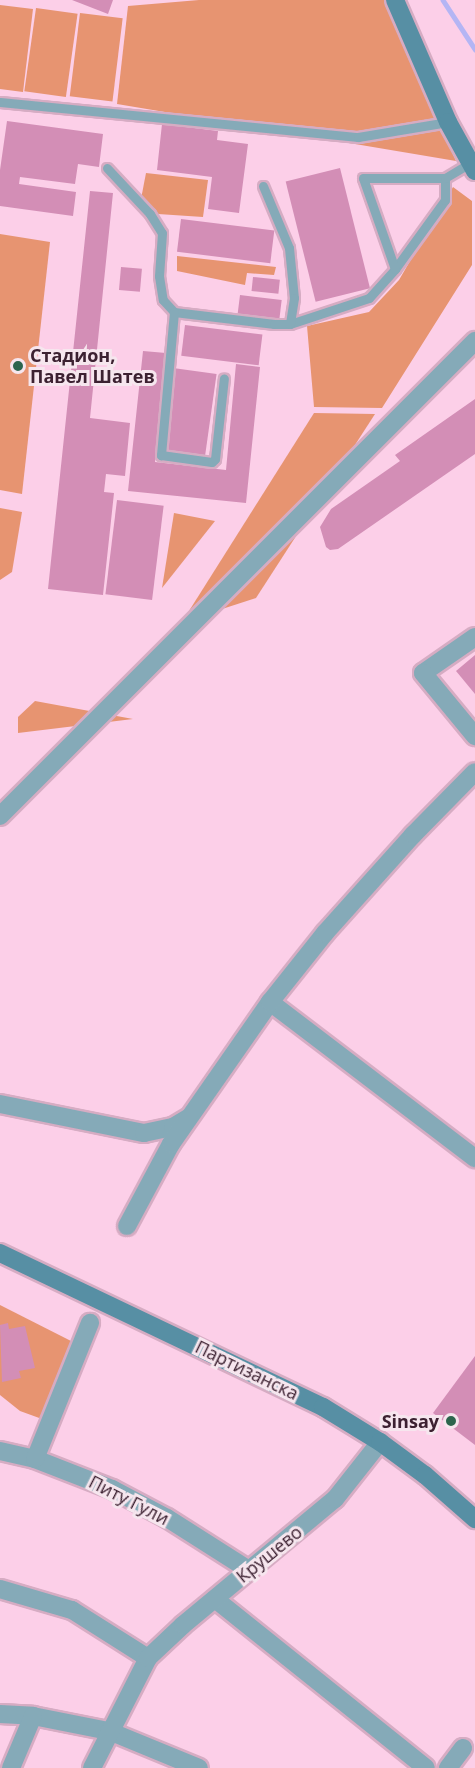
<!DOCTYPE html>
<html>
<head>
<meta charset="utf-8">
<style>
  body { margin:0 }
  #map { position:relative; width:475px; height:1768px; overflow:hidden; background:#fccfe8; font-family:"Open Sans",sans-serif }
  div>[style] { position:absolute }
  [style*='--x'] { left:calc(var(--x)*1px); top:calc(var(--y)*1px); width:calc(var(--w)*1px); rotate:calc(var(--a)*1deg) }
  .green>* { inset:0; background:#e79471; transform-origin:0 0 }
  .stream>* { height:4.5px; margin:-2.25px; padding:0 2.25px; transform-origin:2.25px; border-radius:2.25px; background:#b4b5f4 }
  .building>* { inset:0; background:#d38eb6; transform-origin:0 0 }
  .roads { filter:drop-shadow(2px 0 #d6acc3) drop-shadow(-2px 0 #d6acc3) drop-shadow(0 2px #d6acc3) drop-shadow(0 -2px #d6acc3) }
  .lane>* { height:9px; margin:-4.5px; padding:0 4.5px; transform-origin:4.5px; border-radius:4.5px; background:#85aab8 }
  .street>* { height:18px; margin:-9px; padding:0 9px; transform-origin:9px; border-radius:9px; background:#85aab8 }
  .secondary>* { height:18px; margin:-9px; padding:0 9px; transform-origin:9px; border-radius:9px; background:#578fa4 }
  .dots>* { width:16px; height:16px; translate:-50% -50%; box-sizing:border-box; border:3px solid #f6e6ee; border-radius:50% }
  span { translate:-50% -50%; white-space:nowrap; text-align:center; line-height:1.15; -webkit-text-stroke:6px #f6e6ee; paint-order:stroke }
  .poi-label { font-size:18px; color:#3c2131; font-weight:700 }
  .left { translate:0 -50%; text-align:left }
  .right { translate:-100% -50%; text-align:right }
  .street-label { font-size:18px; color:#3c2131 }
</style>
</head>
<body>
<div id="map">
  <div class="green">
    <i style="clip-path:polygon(199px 0,386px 0,456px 161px,117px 104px,128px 6px)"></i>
    <i style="clip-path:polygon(0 5px,33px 9px,23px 92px,0 89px)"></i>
    <i style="left:36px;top:8px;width:42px;height:84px;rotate:8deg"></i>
    <i style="left:80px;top:13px;width:43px;height:84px;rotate:7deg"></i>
    <i style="clip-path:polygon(146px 173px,208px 180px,203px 217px,158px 214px,141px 199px)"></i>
    <i style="clip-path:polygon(453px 187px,472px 201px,472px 265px,382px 408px,314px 407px,307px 326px,369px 312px,399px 280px)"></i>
    <i style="clip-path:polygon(0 234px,50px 242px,22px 494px,0 490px)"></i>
    <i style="clip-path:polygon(177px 256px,276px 267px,274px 275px,247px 273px,245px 285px,177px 271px)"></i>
    <i style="clip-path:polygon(314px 413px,375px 414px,256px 598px,182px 622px)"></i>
    <i style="clip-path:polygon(0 508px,22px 512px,12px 572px,0 580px)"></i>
    <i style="clip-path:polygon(174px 513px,215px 521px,162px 588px)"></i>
    <i style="clip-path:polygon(35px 701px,133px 719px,18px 733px,18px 717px)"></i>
    <i style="clip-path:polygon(0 1305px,73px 1342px,42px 1419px,20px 1411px,0 1395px)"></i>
  </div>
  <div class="stream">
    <i style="--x:443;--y:0;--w:59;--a:56.9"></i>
  </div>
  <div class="building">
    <i style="clip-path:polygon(72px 0,113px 0,108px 14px)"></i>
    <i style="clip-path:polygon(7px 121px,103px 134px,99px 167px,78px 164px,75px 184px,20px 177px,19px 184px,76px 192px,73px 216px,0 206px,0 170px)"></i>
    <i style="clip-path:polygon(162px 124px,218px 131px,217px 140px,248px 144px,239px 213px,208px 209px,212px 177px,157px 170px)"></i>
    <i style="left:340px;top:168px;width:124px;height:56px;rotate:76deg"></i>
    <i style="clip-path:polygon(90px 191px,113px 193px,90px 418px,130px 423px,125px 476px,106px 474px,104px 492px,114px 493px,103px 595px,48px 589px)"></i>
    <i style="left:181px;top:219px;width:94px;height:33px;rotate:7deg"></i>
    <i style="left:121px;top:267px;width:21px;height:23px;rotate:5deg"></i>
    <i style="left:253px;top:277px;width:27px;height:14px;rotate:6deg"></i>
    <i style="left:240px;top:295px;width:42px;height:19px;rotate:7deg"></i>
    <i style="left:185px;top:325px;width:78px;height:31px;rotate:7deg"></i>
    <i style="clip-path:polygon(143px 351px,166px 353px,155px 462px,226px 470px,236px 364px,260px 367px,246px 503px,128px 491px)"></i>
    <i style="left:173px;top:368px;width:44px;height:84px;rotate:8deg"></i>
    <i style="clip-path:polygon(475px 399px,475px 454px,338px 549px,330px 550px,326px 547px,320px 527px,331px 509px,400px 461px,395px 455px)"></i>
    <i style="left:117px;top:500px;width:47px;height:95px;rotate:7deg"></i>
    <i style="clip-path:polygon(475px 655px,475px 694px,456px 671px)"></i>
    <i style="clip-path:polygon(8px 1323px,9px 1329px,25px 1326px,35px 1368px,19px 1371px,21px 1378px,2px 1382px,0 1325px)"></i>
    <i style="clip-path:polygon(475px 1356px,475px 1445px,433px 1413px)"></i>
  </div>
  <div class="roads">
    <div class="lane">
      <i style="--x:0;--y:102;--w:360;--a:5.6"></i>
      <i style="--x:358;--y:137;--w:91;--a:-9.5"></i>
      <i style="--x:107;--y:168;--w:63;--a:46.9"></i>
      <i style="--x:150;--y:214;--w:22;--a:58"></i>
      <i style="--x:162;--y:233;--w:43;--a:94"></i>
      <i style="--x:159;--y:276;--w:24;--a:81"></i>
      <i style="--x:163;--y:300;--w:16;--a:47"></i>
      <i style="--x:174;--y:312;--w:101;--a:6.8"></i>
      <i style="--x:274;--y:324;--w:16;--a:0"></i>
      <i style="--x:290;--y:324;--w:83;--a:-18.2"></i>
      <i style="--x:369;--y:298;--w:39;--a:-48"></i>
      <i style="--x:395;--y:269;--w:85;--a:-54.1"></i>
      <i style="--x:445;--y:200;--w:22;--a:-90"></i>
      <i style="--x:263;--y:186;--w:67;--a:67.2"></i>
      <i style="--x:289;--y:248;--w:50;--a:84.3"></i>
      <i style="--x:294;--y:298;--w:26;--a:99"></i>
      <i style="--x:395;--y:269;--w:96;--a:-109.4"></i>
      <i style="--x:363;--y:178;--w:82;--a:0"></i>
      <i style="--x:445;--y:178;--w:29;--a:-31"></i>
      <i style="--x:174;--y:312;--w:144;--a:95.2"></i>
      <i style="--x:161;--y:455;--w:51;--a:7.8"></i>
      <i style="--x:212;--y:462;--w:4;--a:-45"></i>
      <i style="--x:215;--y:459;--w:81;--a:-83.7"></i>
    </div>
    <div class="street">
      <i style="--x:475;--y:637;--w:63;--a:145.3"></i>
      <i style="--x:423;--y:673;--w:82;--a:50.5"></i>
      <i style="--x:0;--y:816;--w:672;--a:-45"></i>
      <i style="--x:270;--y:1002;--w:258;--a:37.3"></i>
      <i style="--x:0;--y:1104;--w:147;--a:11.4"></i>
      <i style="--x:144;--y:1133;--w:30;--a:-12"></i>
      <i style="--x:173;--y:1127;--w:17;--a:-31"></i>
      <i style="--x:127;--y:1226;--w:93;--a:-61.8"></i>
      <i style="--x:171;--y:1144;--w:173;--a:-55.1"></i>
      <i style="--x:270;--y:1002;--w:88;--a:-51.4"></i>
      <i style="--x:325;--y:933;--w:132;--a:-48.1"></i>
      <i style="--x:413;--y:835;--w:88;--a:-45.5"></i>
      <i style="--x:0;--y:1451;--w:36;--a:13"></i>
      <i style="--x:35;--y:1459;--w:83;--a:21.3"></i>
      <i style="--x:112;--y:1489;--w:62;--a:27.8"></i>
      <i style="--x:167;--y:1518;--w:97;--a:32.4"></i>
      <i style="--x:35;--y:1459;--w:147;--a:-68"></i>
      <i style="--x:0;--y:1589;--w:75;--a:16.3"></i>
      <i style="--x:72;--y:1610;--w:90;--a:32.3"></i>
      <i style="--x:215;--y:1599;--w:270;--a:38.7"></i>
      <i style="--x:0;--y:1714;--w:33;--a:3"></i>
      <i style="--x:33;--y:1716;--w:77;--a:11.2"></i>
      <i style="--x:109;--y:1731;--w:97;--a:22.3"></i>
      <i style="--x:11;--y:1768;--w:56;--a:-67.1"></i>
      <i style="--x:92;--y:1768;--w:123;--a:-63"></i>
      <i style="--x:148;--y:1658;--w:48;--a:-43.3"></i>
      <i style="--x:183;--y:1625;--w:197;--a:-39.7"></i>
      <i style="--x:335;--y:1499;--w:73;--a:-51.7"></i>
      <i style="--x:448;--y:1768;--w:25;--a:-53"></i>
    </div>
    <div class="secondary">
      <i style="--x:395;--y:0;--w:133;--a:66.5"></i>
      <i style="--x:448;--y:122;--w:56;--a:61.1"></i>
      <i style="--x:0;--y:1253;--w:358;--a:25.5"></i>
      <i style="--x:323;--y:1407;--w:67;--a:31.6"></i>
      <i style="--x:380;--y:1442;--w:56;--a:36.3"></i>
      <i style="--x:425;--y:1475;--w:67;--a:41.3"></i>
    </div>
  </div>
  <div class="dots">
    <i style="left:18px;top:366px;background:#2c654d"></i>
    <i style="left:451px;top:1421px;background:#2c654d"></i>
  </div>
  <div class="poi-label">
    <span class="left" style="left:30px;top:366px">Стадион,<br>Павел Шатев</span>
    <span class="right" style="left:439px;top:1421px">Sinsay</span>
  </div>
  <div class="street-label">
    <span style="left:247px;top:1370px;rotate:26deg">Партизанска</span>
    <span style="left:129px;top:1500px;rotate:27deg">Питу Гули</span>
    <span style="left:269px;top:1554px;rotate:-39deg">Крушево</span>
  </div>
</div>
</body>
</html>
